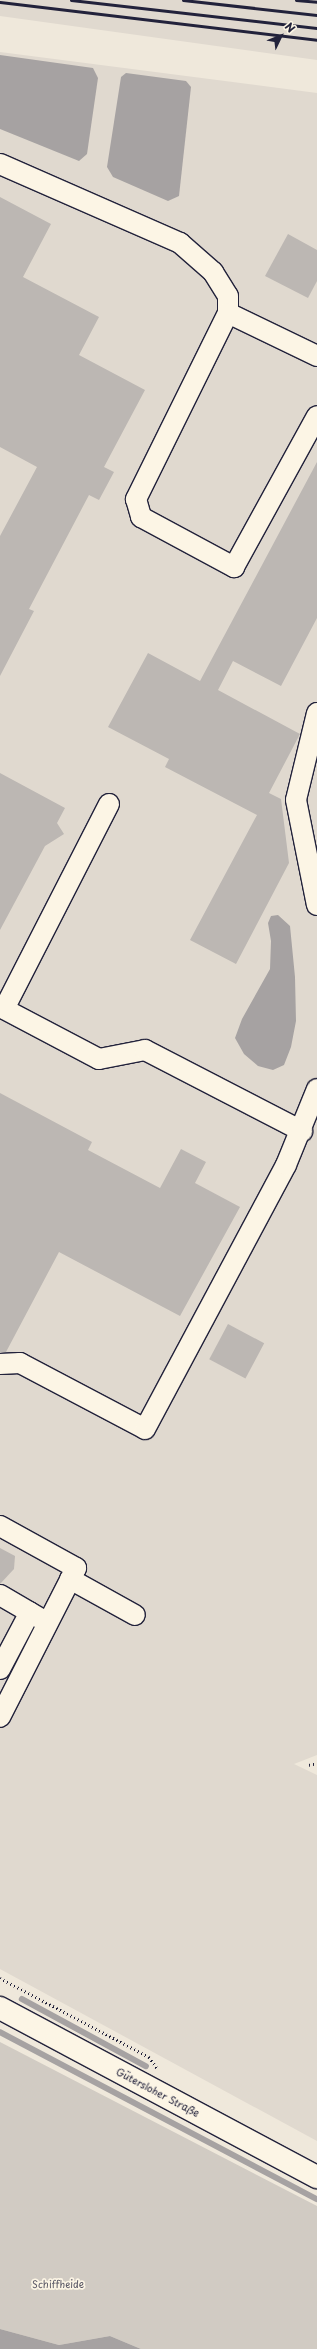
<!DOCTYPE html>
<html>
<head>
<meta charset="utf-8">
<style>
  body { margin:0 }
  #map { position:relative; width:317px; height:2349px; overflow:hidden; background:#efe8db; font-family:"Playpen Sans",sans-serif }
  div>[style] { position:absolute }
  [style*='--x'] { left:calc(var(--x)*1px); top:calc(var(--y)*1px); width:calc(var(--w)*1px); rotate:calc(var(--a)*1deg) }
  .built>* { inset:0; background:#e0d9cf }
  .green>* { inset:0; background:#d1cbc3 }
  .water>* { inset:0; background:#a6a2a2 }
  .stream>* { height:5.5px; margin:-2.75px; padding:0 2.75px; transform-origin:2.75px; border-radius:2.75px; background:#a6a2a2 }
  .building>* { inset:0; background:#bcb7b3; transform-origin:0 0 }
  .path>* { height:2.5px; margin-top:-1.25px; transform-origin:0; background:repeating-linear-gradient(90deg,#22223b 0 1px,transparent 0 4px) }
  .roads { filter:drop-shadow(1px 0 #22223b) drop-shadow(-1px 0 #22223b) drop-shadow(0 1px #22223b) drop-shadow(0 -1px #22223b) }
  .minor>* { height:20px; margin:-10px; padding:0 10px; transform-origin:10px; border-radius:10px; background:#fcf5e5 }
  .major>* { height:22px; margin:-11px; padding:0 11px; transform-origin:11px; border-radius:11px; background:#fcf5e5 }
  .rail>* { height:3px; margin:-1.5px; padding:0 1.5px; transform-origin:1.5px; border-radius:1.5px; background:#22223b }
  span { translate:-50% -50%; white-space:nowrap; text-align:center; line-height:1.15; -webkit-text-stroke:3.5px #fcf5e5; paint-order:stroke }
  .street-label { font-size:10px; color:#22223b }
  .park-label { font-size:10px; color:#575564 }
  .north { position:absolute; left:261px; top:16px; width:40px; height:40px; -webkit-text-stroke:3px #fcf5e5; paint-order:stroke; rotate:47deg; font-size:11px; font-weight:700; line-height:16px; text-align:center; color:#22223b }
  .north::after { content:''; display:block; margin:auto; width:14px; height:18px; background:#22223b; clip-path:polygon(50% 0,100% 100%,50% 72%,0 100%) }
</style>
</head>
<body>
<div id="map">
  <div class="built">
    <i style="clip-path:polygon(0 0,317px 0,317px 60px,0 16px)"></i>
    <i style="clip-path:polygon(0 52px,317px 93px,317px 1755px,294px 1764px,317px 1775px,317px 2141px,0 1969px)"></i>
  </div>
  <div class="green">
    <i style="clip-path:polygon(0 2042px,317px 2206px,317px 2349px,141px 2349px,110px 2336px,59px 2345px,0 2329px)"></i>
  </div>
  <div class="water">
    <i style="clip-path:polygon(0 55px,93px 68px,98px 78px,87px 154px,79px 161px,0 129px)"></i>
    <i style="clip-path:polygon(126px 73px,186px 81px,191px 87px,179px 196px,168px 201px,113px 177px,107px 167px,121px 77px)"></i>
    <i style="clip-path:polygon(278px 915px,290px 926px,295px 977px,296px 1021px,291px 1047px,284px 1065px,273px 1070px,258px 1066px,244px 1054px,235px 1038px,242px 1019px,270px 969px,271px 941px,268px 923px,271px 916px)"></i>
    <i style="clip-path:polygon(0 2329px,59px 2345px,110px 2336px,141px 2349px,0 2349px)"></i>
  </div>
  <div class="stream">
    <i style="--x:22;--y:1999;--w:141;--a:28.4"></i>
    <i style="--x:0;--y:2032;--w:358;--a:27.8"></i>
  </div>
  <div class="building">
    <i style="clip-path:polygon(0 197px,51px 224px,23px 277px,99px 317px,79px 355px,145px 390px,104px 467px,114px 472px,99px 500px,89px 495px,29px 609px,34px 611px,0 676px,0 536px,37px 467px,0 447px)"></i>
    <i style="clip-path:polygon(288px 234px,317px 250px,317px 281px,308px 298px,265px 276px)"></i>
    <i style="clip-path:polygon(317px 462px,317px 618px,281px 686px,233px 661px,218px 690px,300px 734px,269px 793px,281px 799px,289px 863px,236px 964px,190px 940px,257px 815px,165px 767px,169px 759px,108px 727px,148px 653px,200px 681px)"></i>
    <i style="clip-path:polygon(0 773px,65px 808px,57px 823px,64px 834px,45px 846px,0 930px)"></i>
    <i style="clip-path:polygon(0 1093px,92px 1142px,88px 1150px,160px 1188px,181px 1149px,206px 1162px,195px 1183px,240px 1207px,180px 1316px,59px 1252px,6px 1352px,0 1352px)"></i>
    <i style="left:228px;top:1324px;width:41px;height:40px;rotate:28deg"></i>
    <i style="clip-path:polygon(0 1548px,15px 1556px,14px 1569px,0 1584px)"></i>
  </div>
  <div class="path">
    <i style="--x:309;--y:1765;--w:8;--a:-14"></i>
    <i style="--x:0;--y:1978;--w:169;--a:27.9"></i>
    <i style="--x:149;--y:2057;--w:14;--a:54"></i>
  </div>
  <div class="roads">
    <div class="minor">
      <i style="--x:0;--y:164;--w:197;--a:23.7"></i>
      <i style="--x:180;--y:243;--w:44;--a:41.3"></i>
      <i style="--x:213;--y:272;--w:28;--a:58"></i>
      <i style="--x:228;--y:296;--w:17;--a:90"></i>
      <i style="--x:228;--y:313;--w:208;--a:116.3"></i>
      <i style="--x:136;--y:499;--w:19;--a:74"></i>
      <i style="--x:141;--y:517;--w:106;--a:28.3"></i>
      <i style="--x:234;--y:567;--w:172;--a:-61.2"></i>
      <i style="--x:228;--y:313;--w:99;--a:25.8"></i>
      <i style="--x:317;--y:713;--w:89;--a:103.6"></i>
      <i style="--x:296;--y:800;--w:107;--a:78.7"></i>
      <i style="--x:109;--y:804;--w:230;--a:117.1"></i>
      <i style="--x:4;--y:1009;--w:107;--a:27.8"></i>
      <i style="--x:99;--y:1059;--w:47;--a:-11.1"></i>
      <i style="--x:145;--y:1050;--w:177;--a:27.3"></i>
      <i style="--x:0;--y:1364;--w:20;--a:-3"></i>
      <i style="--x:20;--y:1363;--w:141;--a:27.8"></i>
      <i style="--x:145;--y:1429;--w:299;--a:-61.9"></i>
      <i style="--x:286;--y:1165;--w:82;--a:-67.8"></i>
      <i style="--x:0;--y:1526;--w:87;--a:28.9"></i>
      <i style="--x:76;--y:1568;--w:167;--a:117"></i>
      <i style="--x:70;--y:1579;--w:74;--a:29"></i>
      <i style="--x:0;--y:1595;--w:48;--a:30.3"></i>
      <i style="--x:0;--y:1669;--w:64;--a:-62.2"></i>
    </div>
    <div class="major">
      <i style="--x:0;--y:2008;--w:359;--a:28.1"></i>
    </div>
  </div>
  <div class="rail">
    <i style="--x:71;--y:0;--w:248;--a:6.5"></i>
    <i style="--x:183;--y:0;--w:135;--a:6.4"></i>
    <i style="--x:296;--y:0;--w:21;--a:5"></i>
    <i style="--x:0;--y:2;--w:319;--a:6.8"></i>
  </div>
  <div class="street-label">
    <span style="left:158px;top:2092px;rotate:28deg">Gütersloher Straße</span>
  </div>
  <div class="park-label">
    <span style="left:58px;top:2284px">Schiffheide</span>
  </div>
  <div class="north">N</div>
</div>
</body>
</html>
